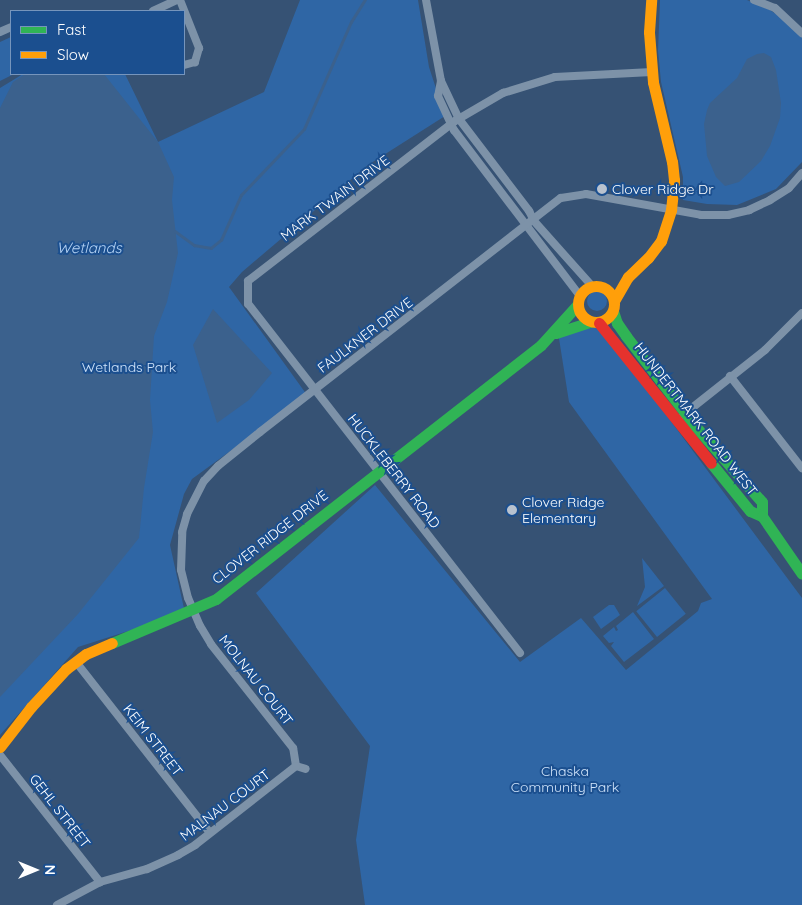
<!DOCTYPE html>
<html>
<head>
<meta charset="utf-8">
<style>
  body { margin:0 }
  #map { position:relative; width:802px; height:905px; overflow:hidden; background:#365274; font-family:Quicksand,sans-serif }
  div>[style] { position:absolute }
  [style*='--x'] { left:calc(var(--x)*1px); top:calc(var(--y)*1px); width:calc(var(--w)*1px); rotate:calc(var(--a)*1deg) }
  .green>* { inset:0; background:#2f66a5; transform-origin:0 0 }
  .round { border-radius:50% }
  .water>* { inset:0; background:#3b618d }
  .stream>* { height:2.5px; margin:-1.25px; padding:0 1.25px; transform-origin:1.25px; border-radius:1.25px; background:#3b618d }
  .street>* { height:8px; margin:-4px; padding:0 4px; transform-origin:4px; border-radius:4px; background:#7d92a8 }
  .fast>* { height:11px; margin:-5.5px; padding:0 5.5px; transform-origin:5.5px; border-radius:5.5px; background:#30b455 }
  .slow>* { height:11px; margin:-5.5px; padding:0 5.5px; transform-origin:5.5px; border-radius:5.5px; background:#ff9f0a }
  .slow>.ring { margin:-5.5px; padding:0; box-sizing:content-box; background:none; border:11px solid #ff9f0a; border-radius:50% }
  .jam>* { height:11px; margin:-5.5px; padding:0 5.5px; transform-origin:5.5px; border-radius:5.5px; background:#e5322d }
  .dots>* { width:14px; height:14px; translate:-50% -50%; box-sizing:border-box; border:2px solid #1b4f8f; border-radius:50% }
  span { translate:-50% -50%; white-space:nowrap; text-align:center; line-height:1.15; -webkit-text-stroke:4px #1b4f8f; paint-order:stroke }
  .poi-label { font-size:14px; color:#fff }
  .left { translate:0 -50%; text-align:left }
  .street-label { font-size:14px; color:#fff }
  .park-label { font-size:14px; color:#cfe3fa }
  .water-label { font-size:15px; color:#b5d3f5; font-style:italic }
  .legend { position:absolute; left:10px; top:10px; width:175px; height:65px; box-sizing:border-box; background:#1b4f8f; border:1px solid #7695bc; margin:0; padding:6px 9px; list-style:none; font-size:15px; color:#fff }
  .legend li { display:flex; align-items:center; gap:10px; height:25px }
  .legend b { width:25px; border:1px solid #7695bc }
  .north { position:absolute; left:10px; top:845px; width:50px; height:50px; -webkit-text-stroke:4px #1b4f8f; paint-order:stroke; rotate:90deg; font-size:14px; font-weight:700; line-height:20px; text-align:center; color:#fff }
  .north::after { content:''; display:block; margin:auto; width:18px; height:22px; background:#fff; clip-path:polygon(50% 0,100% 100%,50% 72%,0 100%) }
</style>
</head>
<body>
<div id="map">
  <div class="green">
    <i style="clip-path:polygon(300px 0,418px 0,429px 67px,445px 116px,368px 165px,242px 272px,229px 287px,307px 395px,192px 479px,184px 494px,170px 545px,185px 613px,78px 647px,0 735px,0 88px,23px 74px,125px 74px,158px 142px,264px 92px)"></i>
    <i style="clip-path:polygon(660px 0,747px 0,770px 10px,783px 19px,802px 37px,802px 162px,776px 189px,737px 205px,707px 204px,683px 200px,683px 177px,661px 82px,658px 51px)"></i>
    <i style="clip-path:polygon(11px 37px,11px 74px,14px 74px,0 81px,0 42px)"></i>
    <i class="round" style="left:587px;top:291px;width:20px;height:20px"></i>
    <i style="clip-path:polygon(601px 327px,802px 598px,802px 905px,365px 905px,356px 840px,370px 746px,256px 593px,375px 485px,520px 662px,581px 618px,626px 670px,698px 611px,701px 603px,712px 599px,569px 402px,558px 332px)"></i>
    <i style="clip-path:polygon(642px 558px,664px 586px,637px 606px,645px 587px)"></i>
    <i style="left:665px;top:588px;width:33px;height:37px;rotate:51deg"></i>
    <i style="clip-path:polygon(609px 605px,614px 605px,620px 615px,601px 629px,593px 617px)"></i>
    <i style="clip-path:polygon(633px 612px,654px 639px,624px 662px,611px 646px,614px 642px,609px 643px,603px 636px,614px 627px,616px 631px,618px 630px,616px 626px)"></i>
  </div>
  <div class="water">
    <i style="clip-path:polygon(764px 53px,771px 57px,776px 70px,781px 103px,780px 118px,770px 146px,761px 161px,739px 182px,725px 186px,716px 177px,707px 156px,704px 124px,707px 110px,710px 103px,737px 78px,747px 59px,757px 54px)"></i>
    <i style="clip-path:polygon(25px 74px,104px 74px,158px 142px,174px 177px,172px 200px,178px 253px,167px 302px,154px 336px,150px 400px,153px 432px,144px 488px,139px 538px,78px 614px,0 697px,0 108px,13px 82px)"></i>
    <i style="clip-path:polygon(213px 309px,272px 373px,249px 400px,217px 423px,193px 345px)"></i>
  </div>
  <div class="stream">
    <i style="--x:175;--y:231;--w:24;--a:36"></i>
    <i style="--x:194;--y:245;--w:17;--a:10"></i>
    <i style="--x:211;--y:248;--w:13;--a:-39"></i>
    <i style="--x:221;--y:240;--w:49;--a:-66"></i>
    <i style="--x:241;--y:195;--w:91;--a:-46.3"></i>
    <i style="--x:304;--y:129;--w:117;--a:-66.3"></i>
    <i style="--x:351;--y:22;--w:26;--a:-58"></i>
  </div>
  <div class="street">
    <i style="--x:180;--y:0;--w:52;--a:68.4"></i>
    <i style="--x:199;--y:48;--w:15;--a:106"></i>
    <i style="--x:195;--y:62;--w:11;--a:165"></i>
    <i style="--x:426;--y:0;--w:82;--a:79.5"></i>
    <i style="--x:441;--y:81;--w:42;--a:64.7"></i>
    <i style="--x:459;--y:119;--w:116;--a:52.7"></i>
    <i style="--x:529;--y:211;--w:11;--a:63"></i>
    <i style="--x:534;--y:221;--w:87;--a:48.3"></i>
    <i style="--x:754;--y:0;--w:22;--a:21"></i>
    <i style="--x:775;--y:8;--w:37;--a:43"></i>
    <i style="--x:153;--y:11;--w:26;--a:-25"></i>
    <i style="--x:0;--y:32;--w:12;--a:-24"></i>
    <i style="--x:441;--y:81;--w:15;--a:101"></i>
    <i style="--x:438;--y:96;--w:38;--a:65"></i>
    <i style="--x:454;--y:130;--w:208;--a:52.8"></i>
    <i style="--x:730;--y:376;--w:117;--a:52"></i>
    <i style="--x:683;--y:415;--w:105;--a:-38.4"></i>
    <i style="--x:765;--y:350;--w:52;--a:-45"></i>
    <i style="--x:520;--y:653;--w:442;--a:-127.9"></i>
    <i style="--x:248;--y:304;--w:23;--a:-90"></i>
    <i style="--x:248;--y:281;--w:262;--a:-37.7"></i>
    <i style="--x:455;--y:121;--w:56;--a:-30.3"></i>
    <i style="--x:503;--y:93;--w:54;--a:-17.1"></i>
    <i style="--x:555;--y:77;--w:97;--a:-3"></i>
    <i style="--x:76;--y:662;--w:217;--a:51.9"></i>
    <i style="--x:0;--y:755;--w:162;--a:51.8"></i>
    <i style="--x:296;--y:766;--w:18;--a:-99"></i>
    <i style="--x:293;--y:748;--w:132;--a:-128.3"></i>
    <i style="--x:211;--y:644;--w:21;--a:-121"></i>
    <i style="--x:200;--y:626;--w:30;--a:-113"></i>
    <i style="--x:188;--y:598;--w:29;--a:-104"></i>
    <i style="--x:181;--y:570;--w:38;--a:-88"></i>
    <i style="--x:182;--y:532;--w:19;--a:-74"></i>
    <i style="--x:187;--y:514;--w:37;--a:-63"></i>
    <i style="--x:204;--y:481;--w:21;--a:-47"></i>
    <i style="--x:218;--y:466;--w:54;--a:-39"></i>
    <i style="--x:260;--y:432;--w:381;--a:-37.9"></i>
    <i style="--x:561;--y:198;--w:25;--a:-9"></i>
    <i style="--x:586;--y:194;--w:117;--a:10.3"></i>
    <i style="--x:701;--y:215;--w:27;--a:0"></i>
    <i style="--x:728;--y:215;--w:22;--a:-13"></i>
    <i style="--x:749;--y:210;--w:23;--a:-25"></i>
    <i style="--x:770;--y:200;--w:22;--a:-32"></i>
    <i style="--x:789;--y:188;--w:20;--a:-49"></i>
    <i style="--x:296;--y:766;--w:10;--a:17"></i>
    <i style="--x:57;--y:905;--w:49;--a:-28.1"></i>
    <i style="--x:100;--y:882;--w:49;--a:-15.5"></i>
    <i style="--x:147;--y:869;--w:34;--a:-24"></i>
    <i style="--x:178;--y:855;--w:20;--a:-30"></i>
    <i style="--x:195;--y:845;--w:128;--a:-38"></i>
  </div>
  <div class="fast">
    <i style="--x:613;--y:311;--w:13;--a:72"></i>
    <i style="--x:617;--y:323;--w:16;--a:55"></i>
    <i style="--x:626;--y:336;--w:113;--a:52.5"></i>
    <i style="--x:695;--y:426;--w:101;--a:48.6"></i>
    <i style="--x:762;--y:502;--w:14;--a:90"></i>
    <i style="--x:556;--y:333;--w:36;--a:-18"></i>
    <i style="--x:711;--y:463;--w:62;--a:50.9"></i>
    <i style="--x:750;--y:511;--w:13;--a:23"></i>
    <i style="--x:762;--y:516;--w:70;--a:55.4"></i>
    <i style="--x:112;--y:643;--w:113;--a:-22.9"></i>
    <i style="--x:216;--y:599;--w:412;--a:-38"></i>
    <i style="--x:541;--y:345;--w:55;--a:-47.9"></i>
  </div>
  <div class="slow">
    <i class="ring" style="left:578px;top:286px;width:25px;height:25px"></i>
    <i style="--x:614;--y:301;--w:28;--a:-60"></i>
    <i style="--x:628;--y:277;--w:28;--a:-44"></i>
    <i style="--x:648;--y:258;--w:21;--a:-53"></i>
    <i style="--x:661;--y:241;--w:33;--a:-72"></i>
    <i style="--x:671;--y:210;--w:30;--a:-84"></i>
    <i style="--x:674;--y:180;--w:18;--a:-96"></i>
    <i style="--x:672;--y:162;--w:82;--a:-103.4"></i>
    <i style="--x:653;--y:82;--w:50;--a:-94.6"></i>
    <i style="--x:649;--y:32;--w:32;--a:-86"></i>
    <i style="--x:0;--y:747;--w:51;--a:-52.2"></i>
    <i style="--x:31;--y:707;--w:52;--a:-47.4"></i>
    <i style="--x:66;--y:669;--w:25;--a:-37"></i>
    <i style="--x:86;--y:654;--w:28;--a:-23"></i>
  </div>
  <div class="jam">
    <i style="--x:599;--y:323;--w:179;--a:51.3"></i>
  </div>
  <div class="dots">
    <i style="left:602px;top:189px;background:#b9c2ce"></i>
    <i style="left:512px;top:510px;background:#b9c2ce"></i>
  </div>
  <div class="poi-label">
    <span class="left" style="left:612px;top:189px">Clover Ridge Dr</span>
    <span class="left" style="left:522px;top:510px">Clover Ridge<br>Elementary</span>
  </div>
  <div class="street-label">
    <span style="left:335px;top:198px;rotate:-37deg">MARK TWAIN DRIVE</span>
    <span style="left:365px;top:335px;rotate:-37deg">FAULKNER DRIVE</span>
    <span style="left:696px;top:419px;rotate:52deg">HUNDERTMARK ROAD WEST</span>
    <span style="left:394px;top:471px;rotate:52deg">HUCKLEBERRY ROAD</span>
    <span style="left:270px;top:537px;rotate:-38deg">CLOVER RIDGE DRIVE</span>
    <span style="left:256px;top:680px;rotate:52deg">MOLNAU COURT</span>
    <span style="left:153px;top:740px;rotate:52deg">KEIM STREET</span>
    <span style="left:225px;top:805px;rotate:-37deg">MALNAU COURT</span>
    <span style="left:60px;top:811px;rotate:52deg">GEHL STREET</span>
  </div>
  <div class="park-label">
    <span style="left:129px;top:367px">Wetlands Park</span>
    <span style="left:565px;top:779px">Chaska<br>Community Park</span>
  </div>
  <div class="water-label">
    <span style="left:89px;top:248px">Wetlands</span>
  </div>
  <ul class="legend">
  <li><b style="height:6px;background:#30b455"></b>Fast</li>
  <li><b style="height:6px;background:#ff9f0a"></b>Slow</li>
  </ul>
  <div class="north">N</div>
</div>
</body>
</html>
